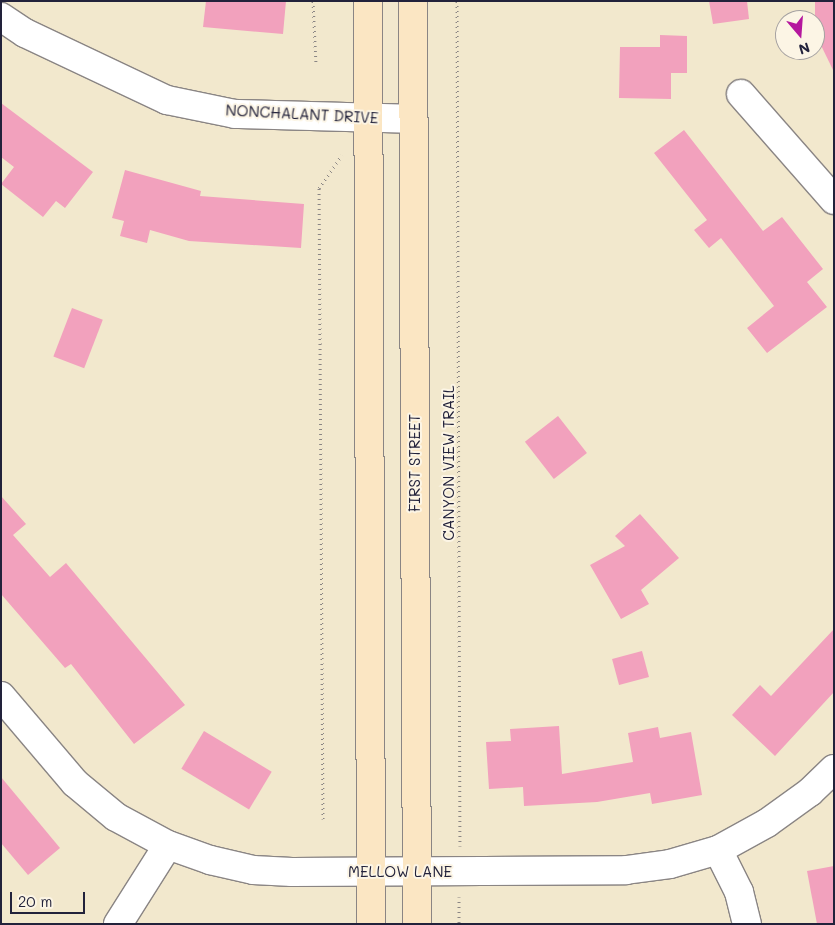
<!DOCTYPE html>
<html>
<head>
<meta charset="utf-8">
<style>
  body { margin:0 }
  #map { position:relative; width:835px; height:925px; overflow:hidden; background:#f2e8cd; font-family:Mali,sans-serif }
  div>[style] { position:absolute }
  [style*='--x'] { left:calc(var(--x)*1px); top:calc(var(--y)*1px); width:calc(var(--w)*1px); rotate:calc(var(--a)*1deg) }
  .building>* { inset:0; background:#f2a1bd; transform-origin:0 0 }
  .path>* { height:3px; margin-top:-1.5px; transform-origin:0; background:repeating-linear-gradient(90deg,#8a8584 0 1px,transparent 0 5px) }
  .roads { filter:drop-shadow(1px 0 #8a8584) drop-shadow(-1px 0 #8a8584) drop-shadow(0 1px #8a8584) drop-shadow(0 -1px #8a8584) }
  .street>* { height:28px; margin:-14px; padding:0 14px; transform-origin:14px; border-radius:14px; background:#fff }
  .secondary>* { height:28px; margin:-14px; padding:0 14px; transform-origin:14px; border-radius:14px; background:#fbe6c3 }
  span { translate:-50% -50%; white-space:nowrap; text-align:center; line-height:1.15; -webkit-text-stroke:4px #fcf5e5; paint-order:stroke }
  .street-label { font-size:15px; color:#22223b }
  .frame { position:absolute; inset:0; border:2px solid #22223b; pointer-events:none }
  .north { position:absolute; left:775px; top:10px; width:50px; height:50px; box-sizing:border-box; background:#fcf5e5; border:1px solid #a5a1a1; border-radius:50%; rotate:162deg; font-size:14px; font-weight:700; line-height:20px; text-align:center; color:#22223b }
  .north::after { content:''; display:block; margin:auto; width:18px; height:22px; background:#b5179e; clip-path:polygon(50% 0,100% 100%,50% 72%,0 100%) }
  .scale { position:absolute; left:10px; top:892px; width:75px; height:22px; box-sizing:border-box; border:2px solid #22223b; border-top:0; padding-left:6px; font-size:15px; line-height:18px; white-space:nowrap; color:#22223b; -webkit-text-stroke:4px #fcf5e5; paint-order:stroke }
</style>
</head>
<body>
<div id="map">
  <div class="building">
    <i style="clip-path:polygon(206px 1px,286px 1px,283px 34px,203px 27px)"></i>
    <i style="clip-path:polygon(709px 1px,747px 1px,749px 19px,713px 24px)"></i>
    <i style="clip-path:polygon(815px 1px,834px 1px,834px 72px,815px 33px)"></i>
    <i style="clip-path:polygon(660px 35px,687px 36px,687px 73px,671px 73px,671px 99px,619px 98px,620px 47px,660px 47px)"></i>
    <i style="clip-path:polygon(1px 103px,93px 172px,65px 208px,56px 201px,43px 217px,1px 184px,14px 167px,1px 157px)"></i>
    <i style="clip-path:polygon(684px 130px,763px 231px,782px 217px,823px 269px,807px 282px,827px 307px,767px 353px,747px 328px,774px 306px,721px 238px,709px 248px,694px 230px,707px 220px,654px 153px)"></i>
    <i style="clip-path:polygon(125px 170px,201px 191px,200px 196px,304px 204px,301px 248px,189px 241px,150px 230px,147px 243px,120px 236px,124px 221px,112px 218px)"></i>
    <i style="left:72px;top:308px;width:33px;height:52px;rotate:21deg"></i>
    <i style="left:558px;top:416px;width:47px;height:42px;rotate:52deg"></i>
    <i style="clip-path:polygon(1px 496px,26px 524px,13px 535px,50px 577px,66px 563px,185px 705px,134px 744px,71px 664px,65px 668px,1px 594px)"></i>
    <i style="clip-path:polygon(640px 514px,679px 558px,641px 590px,649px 604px,621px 619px,590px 565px,625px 546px,615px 536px)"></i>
    <i style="clip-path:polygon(834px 629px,834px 692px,775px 756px,732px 715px,760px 685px,771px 696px)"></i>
    <i style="left:642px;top:651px;width:27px;height:31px;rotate:75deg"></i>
    <i style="clip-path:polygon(559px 726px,562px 774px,633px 762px,628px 733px,658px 727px,660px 738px,691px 732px,702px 795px,652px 804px,650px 793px,597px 802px,524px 806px,523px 787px,489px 789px,486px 742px,511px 741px,510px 729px)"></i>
    <i style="left:204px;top:731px;width:79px;height:44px;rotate:31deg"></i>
    <i style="clip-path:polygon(1px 777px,60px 848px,28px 875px,1px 843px)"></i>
    <i style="clip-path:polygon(834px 866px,834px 924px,817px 924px,807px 871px)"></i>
  </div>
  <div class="path">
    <i style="--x:313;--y:1;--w:63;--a:87.3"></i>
    <i style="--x:457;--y:1;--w:845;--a:89.8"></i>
    <i style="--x:323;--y:819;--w:631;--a:-90.36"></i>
    <i style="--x:319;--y:188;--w:40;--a:-55.1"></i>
    <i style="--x:459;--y:897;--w:27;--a:90"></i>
  </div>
  <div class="roads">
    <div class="street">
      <i style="--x:1;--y:17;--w:29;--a:34"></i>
      <i style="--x:25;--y:33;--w:157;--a:25.3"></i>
      <i style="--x:167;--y:100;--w:69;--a:11.6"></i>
      <i style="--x:235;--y:114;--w:178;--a:1.6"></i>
      <i style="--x:741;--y:94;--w:141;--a:48.7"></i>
      <i style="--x:1;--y:696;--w:114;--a:49.6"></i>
      <i style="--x:75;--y:783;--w:53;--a:39.7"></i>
      <i style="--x:116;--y:817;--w:59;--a:28.3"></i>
      <i style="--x:168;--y:845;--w:45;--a:19.7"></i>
      <i style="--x:210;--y:860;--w:44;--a:13.1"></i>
      <i style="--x:253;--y:870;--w:39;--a:3"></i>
      <i style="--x:292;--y:872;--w:334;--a:-0.3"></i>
      <i style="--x:626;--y:870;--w:44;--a:-7.8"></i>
      <i style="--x:670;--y:864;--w:50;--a:-16.3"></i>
      <i style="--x:718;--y:850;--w:56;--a:-28.9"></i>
      <i style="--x:767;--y:823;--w:53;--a:-35.8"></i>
      <i style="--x:810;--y:792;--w:33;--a:-44"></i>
      <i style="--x:718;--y:850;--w:47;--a:63.4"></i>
      <i style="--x:739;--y:892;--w:33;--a:76"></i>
      <i style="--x:118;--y:924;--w:93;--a:-57.7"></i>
    </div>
    <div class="secondary">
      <i style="--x:368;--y:1;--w:923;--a:89.81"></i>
      <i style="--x:413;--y:1;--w:923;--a:89.75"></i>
    </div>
  </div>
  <div class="street-label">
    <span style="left:302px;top:114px;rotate:3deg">NONCHALANT DRIVE</span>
    <span style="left:415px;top:463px;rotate:-90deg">FIRST STREET</span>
    <span style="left:449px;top:463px;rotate:-90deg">CANYON VIEW TRAIL</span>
    <span style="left:400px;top:872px">MELLOW LANE</span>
  </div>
  <div class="frame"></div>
  <div class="north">N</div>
  <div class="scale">20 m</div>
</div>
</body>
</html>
